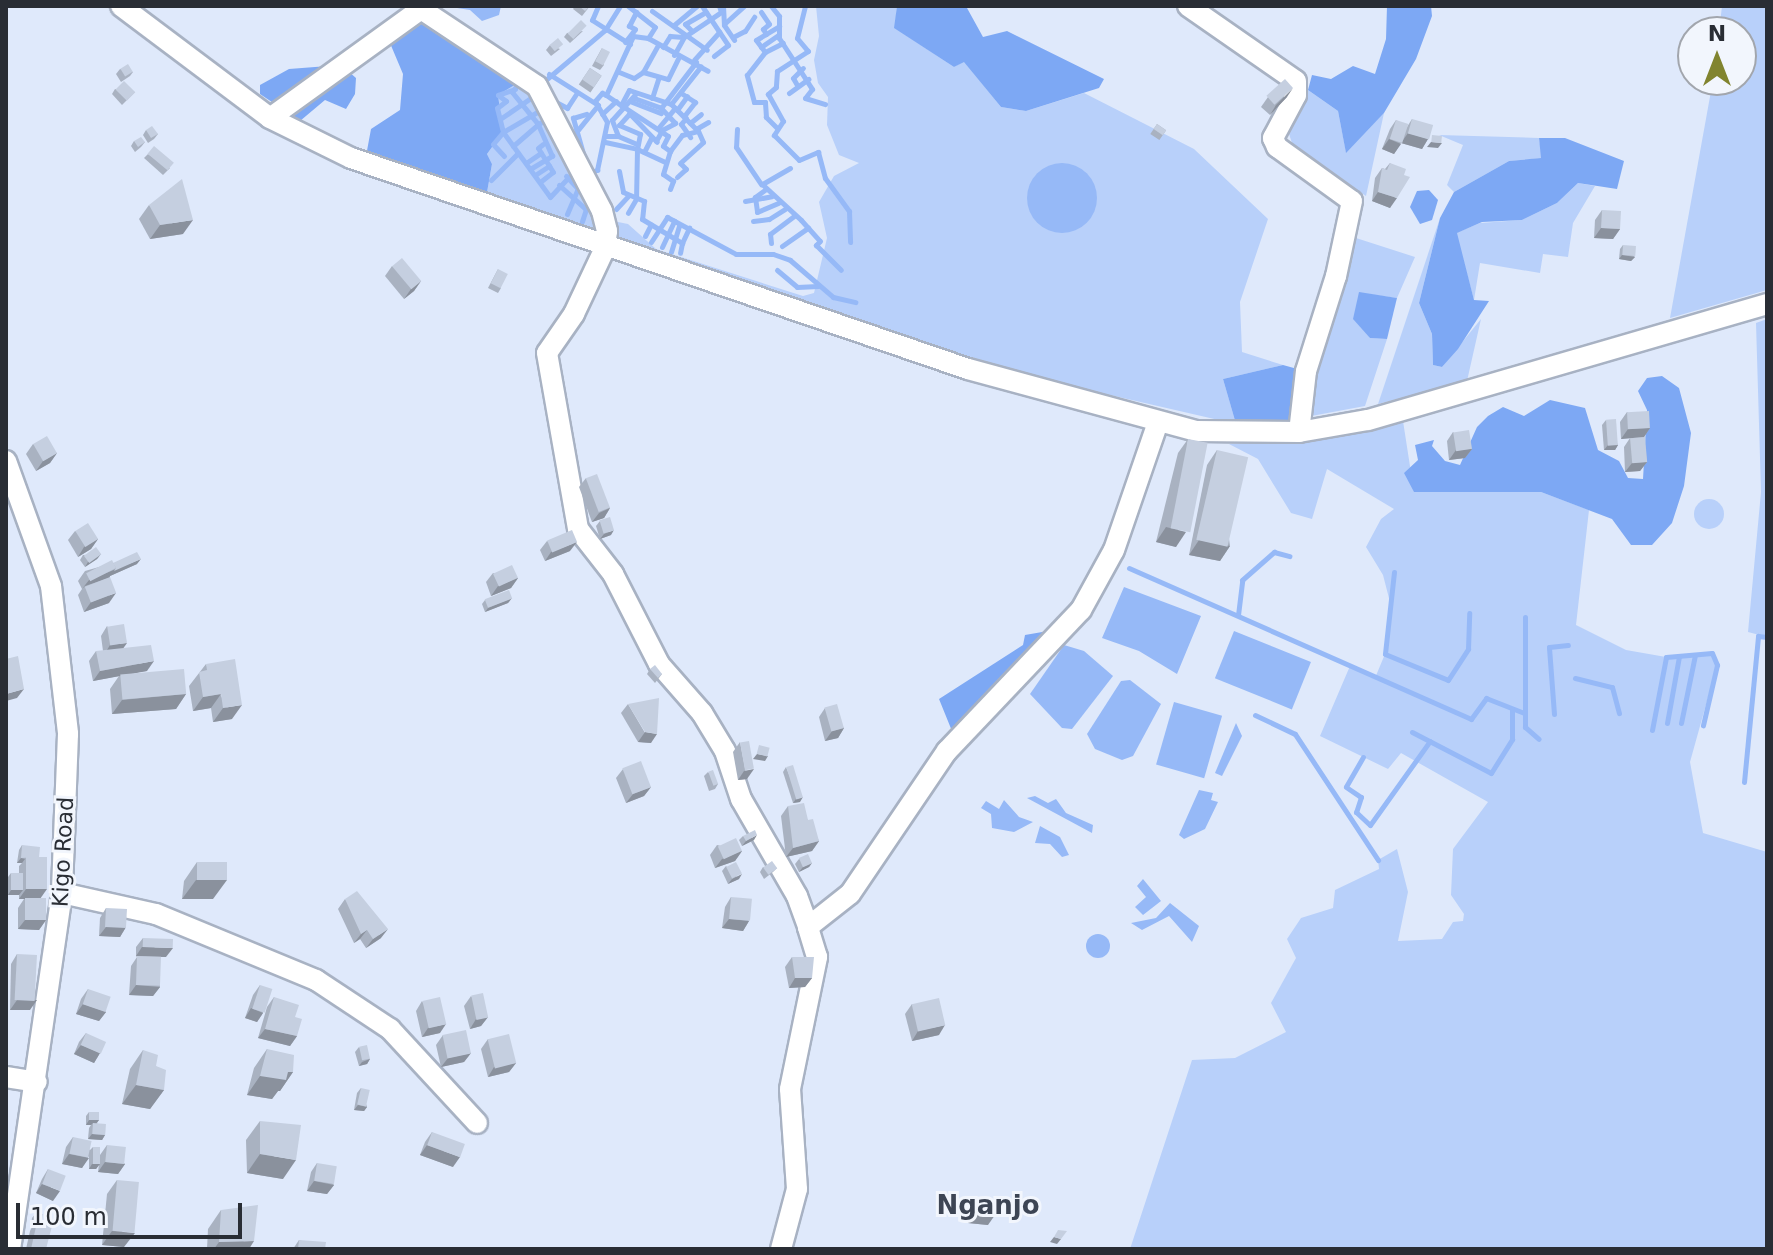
<!DOCTYPE html>
<html>
<head>
<meta charset="utf-8">
<style>
  body { margin:0 }
  #map { position:relative; width:1773px; height:1255px; overflow:hidden; background:#dfe9fb; font-family:"DejaVu Sans",sans-serif }
  div>[style] { position:absolute }
  [style*='--x'] { left:calc(var(--x)*1px); top:calc(var(--y)*1px); width:calc(var(--w)*1px); rotate:calc(var(--a)*1deg) }
  .green>* { inset:0; background:#b8d0fa }
  .round { border-radius:50% }
  .forest>* { inset:0; background:#7da8f4 }
  .water>* { inset:0; background:#96b9f7; transform-origin:0 0 }
  .stream>* { height:5px; margin:-2.5px; padding:0 2.5px; transform-origin:2.5px; border-radius:2.5px; background:#96b9f7 }
  .roads { filter:drop-shadow(2px 0 #a8b2c3) drop-shadow(-2px 0 #a8b2c3) drop-shadow(0 2px #a8b2c3) drop-shadow(0 -2px #a8b2c3) }
  .minor>* { height:20px; margin:-10px; padding:0 10px; transform-origin:10px; border-radius:10px; background:#fff }
  .wall>* { inset:0; background:#a9b2c1; transform-origin:0 0 }
  .shaded-wall>* { inset:0; background:#8a919d }
  .building>* { inset:0; background:#c5cfe0; transform-origin:0 0 }
  span { translate:-50% -50%; white-space:nowrap; text-align:center; line-height:1.15; -webkit-text-stroke:6px #f2f6fd; paint-order:stroke }
  .street-label { font-size:22px; color:#292d34 }
  .quarter-label { font-size:26px; color:#3d4554; font-weight:700 }
  .frame { position:absolute; inset:0; border:8px solid #292d34; pointer-events:none }
  .north { position:absolute; left:1677px; top:16px; width:80px; height:80px; box-sizing:border-box; background:#f2f6fd; border:2px solid #a2a6ad; border-radius:50%; rotate:0deg; font-size:22px; font-weight:700; line-height:32px; text-align:center; color:#292d34 }
  .north::after { content:''; display:block; margin:auto; width:28px; height:36px; background:#81842f; clip-path:polygon(50% 0,100% 100%,50% 72%,0 100%) }
  .scale { position:absolute; left:16px; top:1203px; width:226px; height:36px; box-sizing:border-box; border:4px solid #292d34; border-top:0; padding-left:10px; font-size:24px; line-height:28px; white-space:nowrap; color:#292d34; -webkit-text-stroke:6px #f2f6fd; paint-order:stroke }
</style>
</head>
<body>
<div id="map">
  <div class="green">
    <i style="clip-path:polygon(816px 6px,897px 6px,895px 28px,954px 67px,964px 61px,1001px 107px,1026px 111px,1084px 93px,1194px 149px,1268px 219px,1240px 302px,1242px 352px,1283px 365px,1223px 379px,1236px 424px,1058px 383px,873px 328px,614px 242px,613px 221px,628px 224px,656px 249px,803px 296px,814px 293px,827px 238px,819px 202px,834px 176px,859px 163px,839px 155px,827px 125px,828px 97px,818px 83px,814px 60px,819px 36px)"></i>
    <i style="clip-path:polygon(1722px 6px,1767px 6px,1767px 290px,1670px 318px,1713px 80px,1741px 80px,1741px 32px,1719px 32px)"></i>
    <i style="clip-path:polygon(521px 81px,536px 94px,601px 228px,597px 238px,486px 198px,492px 164px,487px 154px,503px 132px,498px 95px)"></i>
    <i style="clip-path:polygon(1308px 90px,1338px 111px,1346px 152px,1384px 113px,1366px 196px,1294px 149px,1287px 128px)"></i>
    <i style="clip-path:polygon(1439px 135px,1539px 138px,1542px 158px,1509px 161px,1454px 192px,1447px 185px,1463px 145px)"></i>
    <i style="clip-path:polygon(1578px 183px,1595px 186px,1573px 223px,1568px 257px,1543px 254px,1540px 273px,1480px 263px,1474px 300px,1456px 233px,1480px 223px,1522px 220px,1557px 203px)"></i>
    <i style="clip-path:polygon(1440px 218px,1419px 303px,1432px 334px,1433px 365px,1442px 367px,1481px 319px,1467px 381px,1378px 404px)"></i>
    <i style="clip-path:polygon(1356px 238px,1415px 257px,1397px 298px,1359px 293px,1370px 338px,1387px 339px,1365px 406px,1306px 417px,1313px 365px)"></i>
    <i style="clip-path:polygon(1767px 319px,1767px 637px,1748px 632px,1761px 492px,1756px 323px)"></i>
    <i style="clip-path:polygon(1403px 421px,1414px 492px,1541px 492px,1589px 510px,1576px 625px,1626px 650px,1666px 657px,1712px 653px,1717px 665px,1690px 762px,1703px 833px,1767px 852px,1767px 1249px,1130px 1249px,1192px 1060px,1235px 1058px,1286px 1032px,1271px 1003px,1296px 958px,1287px 939px,1301px 918px,1333px 908px,1335px 890px,1379px 869px,1378px 860px,1397px 849px,1408px 892px,1398px 941px,1442px 939px,1453px 922px,1463px 921px,1464px 914px,1451px 895px,1453px 849px,1488px 802px,1401px 753px,1388px 769px,1320px 736px,1350px 666px,1375px 678px,1385px 654px,1391px 606px,1383px 575px,1366px 547px,1381px 519px,1394px 509px,1327px 469px,1312px 519px,1291px 513px,1258px 459px,1229px 444px,1290px 442px)"></i>
    <i class="round" style="left:1694px;top:499px;width:30px;height:30px"></i>
  </div>
  <div class="forest">
    <i style="clip-path:polygon(410px 6px,521px 81px,498px 95px,503px 132px,487px 154px,492px 164px,486px 198px,366px 156px,371px 129px,400px 110px,403px 74px,387px 36px)"></i>
    <i style="clip-path:polygon(897px 6px,974px 6px,967px 8px,983px 37px,1007px 31px,1104px 79px,1099px 88px,1026px 111px,1001px 107px,964px 62px,954px 67px,894px 28px)"></i>
    <i style="clip-path:polygon(1387px 6px,1431px 6px,1432px 16px,1416px 59px,1384px 113px,1346px 153px,1338px 111px,1308px 90px,1312px 75px,1331px 79px,1353px 66px,1375px 74px,1386px 39px)"></i>
    <i style="clip-path:polygon(341px 65px,356px 78px,355px 94px,346px 109px,325px 100px,300px 121px,260px 94px,260px 85px,289px 69px)"></i>
    <i style="clip-path:polygon(1539px 138px,1565px 138px,1624px 161px,1617px 189px,1578px 183px,1557px 203px,1522px 220px,1482px 222px,1457px 233px,1474px 300px,1489px 301px,1458px 349px,1442px 367px,1433px 365px,1432px 334px,1419px 303px,1440px 218px,1454px 192px,1509px 161px,1541px 158px)"></i>
    <i style="clip-path:polygon(1429px 190px,1438px 200px,1432px 220px,1420px 224px,1410px 207px,1417px 191px)"></i>
    <i style="clip-path:polygon(1359px 292px,1397px 298px,1387px 339px,1370px 338px,1353px 319px)"></i>
    <i style="clip-path:polygon(1283px 365px,1301px 370px,1292px 420px,1236px 424px,1223px 379px)"></i>
    <i style="clip-path:polygon(1662px 376px,1679px 388px,1691px 433px,1684px 486px,1672px 523px,1652px 545px,1631px 545px,1612px 519px,1541px 492px,1414px 492px,1404px 473px,1418px 460px,1415px 445px,1434px 440px,1432px 446px,1445px 461px,1460px 465px,1477px 427px,1488px 416px,1503px 407px,1524px 416px,1550px 400px,1585px 408px,1598px 450px,1619px 461px,1628px 478px,1643px 479px,1647px 410px,1638px 391px,1647px 378px)"></i>
    <i style="clip-path:polygon(1048px 631px,954px 736px,939px 699px,1023px 645px,1025px 635px)"></i>
  </div>
  <div class="water">
    <i style="clip-path:polygon(444px 6px,501px 6px,499px 15px,482px 21px,470px 10px)"></i>
    <i class="round" style="left:1027px;top:163px;width:70px;height:70px"></i>
    <i style="clip-path:polygon(1124px 587px,1201px 616px,1177px 674px,1139px 651px,1102px 638px)"></i>
    <i style="left:1234px;top:631px;width:83px;height:51px;rotate:22deg"></i>
    <i style="clip-path:polygon(1064px 645px,1084px 651px,1113px 676px,1072px 729px,1062px 728px,1030px 694px)"></i>
    <i style="clip-path:polygon(1130px 680px,1161px 704px,1133px 756px,1122px 760px,1095px 749px,1087px 734px,1121px 681px)"></i>
    <i style="left:1174px;top:702px;width:50px;height:65px;rotate:16deg"></i>
    <i style="clip-path:polygon(1236px 723px,1242px 736px,1222px 776px,1215px 773px)"></i>
    <i style="clip-path:polygon(1199px 790px,1213px 793px,1211px 800px,1218px 802px,1205px 829px,1184px 839px,1179px 835px)"></i>
    <i style="clip-path:polygon(1035px 796px,1048px 803px,1056px 799px,1066px 813px,1093px 825px,1092px 833px,1027px 798px)"></i>
    <i style="clip-path:polygon(1004px 800px,1019px 817px,1033px 822px,1014px 832px,992px 828px,991px 814px,981px 808px,986px 801px,999px 809px)"></i>
    <i style="clip-path:polygon(1040px 826px,1060px 837px,1069px 855px,1062px 857px,1050px 844px,1035px 843px)"></i>
    <i style="clip-path:polygon(1143px 879px,1161px 901px,1143px 915px,1135px 907px,1146px 897px,1137px 886px)"></i>
    <i style="clip-path:polygon(1170px 903px,1199px 926px,1192px 942px,1169px 916px,1142px 930px,1131px 923px,1156px 918px)"></i>
    <i class="round" style="left:1086px;top:934px;width:24px;height:24px"></i>
  </div>
  <div class="stream">
    <i style="--x:598;--y:6;--w:15;--a:113"></i>
    <i style="--x:592;--y:20;--w:45;--a:32.3"></i>
    <i style="--x:628;--y:6;--w:34;--a:38"></i>
    <i style="--x:655;--y:27;--w:13;--a:122"></i>
    <i style="--x:702;--y:6;--w:47;--a:56.3"></i>
    <i style="--x:728;--y:45;--w:18;--a:142"></i>
    <i style="--x:723;--y:6;--w:19;--a:87"></i>
    <i style="--x:724;--y:25;--w:18;--a:56"></i>
    <i style="--x:771;--y:6;--w:13;--a:51"></i>
    <i style="--x:779;--y:16;--w:22;--a:90"></i>
    <i style="--x:779;--y:38;--w:61;--a:57.1"></i>
    <i style="--x:812;--y:89;--w:11;--a:128"></i>
    <i style="--x:805;--y:98;--w:21;--a:17"></i>
    <i style="--x:805;--y:6;--w:33;--a:104"></i>
    <i style="--x:797;--y:38;--w:17;--a:50"></i>
    <i style="--x:808;--y:51;--w:37;--a:147"></i>
    <i style="--x:777;--y:71;--w:16;--a:94"></i>
    <i style="--x:776;--y:87;--w:11;--a:139"></i>
    <i style="--x:768;--y:94;--w:31;--a:61"></i>
    <i style="--x:783;--y:121;--w:17;--a:123"></i>
    <i style="--x:774;--y:135;--w:35;--a:45"></i>
    <i style="--x:799;--y:160;--w:21;--a:-23"></i>
    <i style="--x:818;--y:152;--w:27;--a:75"></i>
    <i style="--x:825;--y:178;--w:41;--a:54"></i>
    <i style="--x:849;--y:211;--w:31;--a:88"></i>
    <i style="--x:652;--y:11;--w:67;--a:35.3"></i>
    <i style="--x:761;--y:12;--w:14;--a:56"></i>
    <i style="--x:769;--y:24;--w:8;--a:140"></i>
    <i style="--x:763;--y:29;--w:6;--a:59"></i>
    <i style="--x:724;--y:24;--w:27;--a:-42"></i>
    <i style="--x:674;--y:25;--w:30;--a:-40"></i>
    <i style="--x:692;--y:31;--w:10;--a:-135"></i>
    <i style="--x:685;--y:24;--w:24;--a:-30"></i>
    <i style="--x:733;--y:37;--w:13;--a:-27"></i>
    <i style="--x:745;--y:31;--w:17;--a:-57"></i>
    <i style="--x:625;--y:42;--w:16;--a:-52"></i>
    <i style="--x:635;--y:29;--w:7;--a:-153"></i>
    <i style="--x:629;--y:26;--w:16;--a:-63"></i>
    <i style="--x:663;--y:47;--w:13;--a:-58"></i>
    <i style="--x:670;--y:36;--w:13;--a:4"></i>
    <i style="--x:761;--y:47;--w:21;--a:-35"></i>
    <i style="--x:765;--y:52;--w:20;--a:-27"></i>
    <i style="--x:674;--y:55;--w:21;--a:-61"></i>
    <i style="--x:684;--y:37;--w:45;--a:-34"></i>
    <i style="--x:721;--y:12;--w:6;--a:-108"></i>
    <i style="--x:694;--y:60;--w:38;--a:-48"></i>
    <i style="--x:619;--y:72;--w:16;--a:22"></i>
    <i style="--x:634;--y:78;--w:11;--a:-34"></i>
    <i style="--x:643;--y:72;--w:31;--a:-61"></i>
    <i style="--x:643;--y:72;--w:26;--a:16"></i>
    <i style="--x:668;--y:79;--w:25;--a:-64"></i>
    <i style="--x:549;--y:74;--w:58;--a:32.3"></i>
    <i style="--x:598;--y:105;--w:32;--a:129"></i>
    <i style="--x:542;--y:83;--w:82;--a:-40.1"></i>
    <i style="--x:605;--y:30;--w:28;--a:-58"></i>
    <i style="--x:797;--y:85;--w:8;--a:-120"></i>
    <i style="--x:793;--y:78;--w:14;--a:-45"></i>
    <i style="--x:515;--y:88;--w:5;--a:127"></i>
    <i style="--x:512;--y:92;--w:41;--a:50.9"></i>
    <i style="--x:538;--y:124;--w:11;--a:-27"></i>
    <i style="--x:515;--y:89;--w:18;--a:161"></i>
    <i style="--x:498;--y:95;--w:10;--a:37"></i>
    <i style="--x:506;--y:101;--w:11;--a:142"></i>
    <i style="--x:497;--y:108;--w:25;--a:76"></i>
    <i style="--x:503;--y:132;--w:80;--a:54.1"></i>
    <i style="--x:550;--y:197;--w:34;--a:-47"></i>
    <i style="--x:681;--y:93;--w:17;--a:33"></i>
    <i style="--x:695;--y:102;--w:18;--a:128"></i>
    <i style="--x:789;--y:93;--w:24;--a:-36"></i>
    <i style="--x:606;--y:95;--w:18;--a:34"></i>
    <i style="--x:621;--y:105;--w:17;--a:-62"></i>
    <i style="--x:629;--y:90;--w:44;--a:18.4"></i>
    <i style="--x:671;--y:104;--w:48;--a:-51.7"></i>
    <i style="--x:634;--y:98;--w:29;--a:20"></i>
    <i style="--x:652;--y:98;--w:22;--a:-72"></i>
    <i style="--x:554;--y:101;--w:15;--a:28"></i>
    <i style="--x:567;--y:108;--w:17;--a:-57"></i>
    <i style="--x:632;--y:102;--w:31;--a:21"></i>
    <i style="--x:621;--y:105;--w:56;--a:33.4"></i>
    <i style="--x:668;--y:136;--w:11;--a:117"></i>
    <i style="--x:663;--y:146;--w:9;--a:36"></i>
    <i style="--x:677;--y:110;--w:17;--a:-54"></i>
    <i style="--x:629;--y:113;--w:40;--a:46"></i>
    <i style="--x:602;--y:114;--w:19;--a:-43"></i>
    <i style="--x:629;--y:114;--w:15;--a:132"></i>
    <i style="--x:619;--y:125;--w:23;--a:23"></i>
    <i style="--x:640;--y:134;--w:15;--a:101"></i>
    <i style="--x:637;--y:149;--w:31;--a:25"></i>
    <i style="--x:686;--y:118;--w:8;--a:130"></i>
    <i style="--x:681;--y:124;--w:16;--a:55"></i>
    <i style="--x:500;--y:119;--w:42;--a:-34.4"></i>
    <i style="--x:690;--y:123;--w:14;--a:-39"></i>
    <i style="--x:659;--y:127;--w:25;--a:-50"></i>
    <i style="--x:777;--y:128;--w:16;--a:-135"></i>
    <i style="--x:766;--y:117;--w:15;--a:-94"></i>
    <i style="--x:765;--y:102;--w:11;--a:180"></i>
    <i style="--x:754;--y:102;--w:28;--a:-105"></i>
    <i style="--x:747;--y:75;--w:29;--a:-52"></i>
    <i style="--x:765;--y:52;--w:15;--a:-127"></i>
    <i style="--x:756;--y:40;--w:27;--a:-31"></i>
    <i style="--x:696;--y:129;--w:14;--a:-30"></i>
    <i style="--x:737;--y:129;--w:18;--a:93"></i>
    <i style="--x:736;--y:147;--w:45;--a:56"></i>
    <i style="--x:605;--y:136;--w:13;--a:0"></i>
    <i style="--x:618;--y:136;--w:17;--a:-111"></i>
    <i style="--x:612;--y:120;--w:36;--a:-48"></i>
    <i style="--x:618;--y:136;--w:21;--a:23"></i>
    <i style="--x:656;--y:141;--w:13;--a:-61"></i>
    <i style="--x:662;--y:130;--w:15;--a:-28"></i>
    <i style="--x:675;--y:123;--w:21;--a:-133"></i>
    <i style="--x:661;--y:108;--w:58;--a:-52.7"></i>
    <i style="--x:605;--y:142;--w:33;--a:12"></i>
    <i style="--x:637;--y:149;--w:50;--a:91.1"></i>
    <i style="--x:636;--y:199;--w:16;--a:120"></i>
    <i style="--x:513;--y:146;--w:33;--a:-41"></i>
    <i style="--x:644;--y:152;--w:16;--a:-63"></i>
    <i style="--x:504;--y:156;--w:16;--a:-133"></i>
    <i style="--x:493;--y:144;--w:16;--a:-50"></i>
    <i style="--x:503;--y:132;--w:48;--a:-30.3"></i>
    <i style="--x:584;--y:157;--w:41;--a:-105.8"></i>
    <i style="--x:573;--y:118;--w:14;--a:-17"></i>
    <i style="--x:526;--y:163;--w:18;--a:-34"></i>
    <i style="--x:790;--y:168;--w:32;--a:150"></i>
    <i style="--x:762;--y:184;--w:53;--a:42.7"></i>
    <i style="--x:801;--y:220;--w:28;--a:48"></i>
    <i style="--x:820;--y:241;--w:6;--a:135"></i>
    <i style="--x:816;--y:245;--w:35;--a:45"></i>
    <i style="--x:530;--y:169;--w:26;--a:-31"></i>
    <i style="--x:552;--y:156;--w:35;--a:-114"></i>
    <i style="--x:619;--y:171;--w:21;--a:79"></i>
    <i style="--x:623;--y:192;--w:23;--a:23"></i>
    <i style="--x:644;--y:201;--w:18;--a:96"></i>
    <i style="--x:642;--y:219;--w:47;--a:31"></i>
    <i style="--x:682;--y:243;--w:10;--a:101"></i>
    <i style="--x:589;--y:173;--w:9;--a:-21"></i>
    <i style="--x:597;--y:170;--w:49;--a:-78.2"></i>
    <i style="--x:607;--y:122;--w:24;--a:-120"></i>
    <i style="--x:595;--y:101;--w:11;--a:-49"></i>
    <i style="--x:602;--y:93;--w:4;--a:27"></i>
    <i style="--x:606;--y:95;--w:65;--a:-65.4"></i>
    <i style="--x:633;--y:36;--w:15;--a:8"></i>
    <i style="--x:648;--y:38;--w:68;--a:28.8"></i>
    <i style="--x:535;--y:175;--w:17;--a:-33"></i>
    <i style="--x:566;--y:176;--w:18;--a:47"></i>
    <i style="--x:677;--y:177;--w:12;--a:-42"></i>
    <i style="--x:686;--y:169;--w:8;--a:-135"></i>
    <i style="--x:680;--y:163;--w:31;--a:-42"></i>
    <i style="--x:703;--y:142;--w:12;--a:-114"></i>
    <i style="--x:491;--y:180;--w:38;--a:-45"></i>
    <i style="--x:540;--y:182;--w:16;--a:-38"></i>
    <i style="--x:553;--y:172;--w:28;--a:-122"></i>
    <i style="--x:538;--y:148;--w:6;--a:-39"></i>
    <i style="--x:559;--y:185;--w:36;--a:42"></i>
    <i style="--x:586;--y:209;--w:13;--a:108"></i>
    <i style="--x:670;--y:189;--w:9;--a:-69"></i>
    <i style="--x:673;--y:181;--w:12;--a:-145"></i>
    <i style="--x:663;--y:174;--w:24;--a:-73"></i>
    <i style="--x:670;--y:151;--w:20;--a:-53"></i>
    <i style="--x:682;--y:135;--w:16;--a:-14"></i>
    <i style="--x:698;--y:131;--w:38;--a:-135"></i>
    <i style="--x:766;--y:189;--w:14;--a:144"></i>
    <i style="--x:755;--y:197;--w:15;--a:82"></i>
    <i style="--x:757;--y:212;--w:23;--a:-23"></i>
    <i style="--x:745;--y:201;--w:27;--a:-10"></i>
    <i style="--x:616;--y:209;--w:19;--a:-47"></i>
    <i style="--x:567;--y:214;--w:33;--a:-67"></i>
    <i style="--x:753;--y:221;--w:16;--a:-7"></i>
    <i style="--x:769;--y:219;--w:19;--a:-32"></i>
    <i style="--x:645;--y:236;--w:13;--a:-63"></i>
    <i style="--x:651;--y:242;--w:30;--a:-57"></i>
    <i style="--x:667;--y:217;--w:78;--a:28.2"></i>
    <i style="--x:736;--y:254;--w:37;--a:0"></i>
    <i style="--x:773;--y:254;--w:18;--a:19"></i>
    <i style="--x:790;--y:260;--w:57;--a:40.7"></i>
    <i style="--x:833;--y:297;--w:23;--a:13"></i>
    <i style="--x:682;--y:243;--w:17;--a:-65"></i>
    <i style="--x:771;--y:243;--w:9;--a:-96"></i>
    <i style="--x:770;--y:234;--w:30;--a:-37"></i>
    <i style="--x:782;--y:246;--w:32;--a:-35"></i>
    <i style="--x:662;--y:247;--w:29;--a:-65"></i>
    <i style="--x:671;--y:252;--w:28;--a:-73"></i>
    <i style="--x:777;--y:270;--w:26;--a:40"></i>
    <i style="--x:797;--y:287;--w:21;--a:-3"></i>
    <i style="--x:1129;--y:568;--w:374;--a:23.8"></i>
    <i style="--x:1471;--y:719;--w:26;--a:-54"></i>
    <i style="--x:1486;--y:698;--w:41;--a:21.5"></i>
    <i style="--x:1394;--y:572;--w:82;--a:96.3"></i>
    <i style="--x:1385;--y:654;--w:68;--a:22.4"></i>
    <i style="--x:1448;--y:680;--w:37;--a:-57"></i>
    <i style="--x:1468;--y:649;--w:36;--a:-88"></i>
    <i style="--x:1238;--y:615;--w:35;--a:-83"></i>
    <i style="--x:1242;--y:580;--w:43;--a:-41.2"></i>
    <i style="--x:1274;--y:552;--w:16;--a:15"></i>
    <i style="--x:1525;--y:617;--w:110;--a:90"></i>
    <i style="--x:1525;--y:727;--w:18;--a:41"></i>
    <i style="--x:1575;--y:678;--w:38;--a:14"></i>
    <i style="--x:1612;--y:687;--w:27;--a:75"></i>
    <i style="--x:1554;--y:714;--w:67;--a:-94.3"></i>
    <i style="--x:1549;--y:647;--w:19;--a:-6"></i>
    <i style="--x:1255;--y:715;--w:44;--a:25.4"></i>
    <i style="--x:1295;--y:734;--w:151;--a:56.6"></i>
    <i style="--x:1667;--y:723;--w:68;--a:-79.8"></i>
    <i style="--x:1681;--y:723;--w:69;--a:-78.4"></i>
    <i style="--x:1652;--y:730;--w:74;--a:-79.1"></i>
    <i style="--x:1666;--y:657;--w:46;--a:-5"></i>
    <i style="--x:1712;--y:653;--w:13;--a:67"></i>
    <i style="--x:1717;--y:665;--w:62;--a:103.1"></i>
    <i style="--x:1412;--y:732;--w:89;--a:27.4"></i>
    <i style="--x:1491;--y:773;--w:40;--a:-58"></i>
    <i style="--x:1512;--y:739;--w:30;--a:-90"></i>
    <i style="--x:1363;--y:757;--w:34;--a:120"></i>
    <i style="--x:1346;--y:787;--w:18;--a:34"></i>
    <i style="--x:1361;--y:797;--w:16;--a:108"></i>
    <i style="--x:1356;--y:812;--w:19;--a:43"></i>
    <i style="--x:1370;--y:825;--w:103;--a:-54.5"></i>
    <i style="--x:1744;--y:782;--w:147;--a:-84.5"></i>
    <i style="--x:1758;--y:636;--w:9;--a:6"></i>
  </div>
  <div class="roads">
    <div class="minor">
      <i style="--x:121;--y:6;--w:186;--a:36.9"></i>
      <i style="--x:270;--y:118;--w:90;--a:26.3"></i>
      <i style="--x:351;--y:158;--w:652;--a:18.88"></i>
      <i style="--x:968;--y:369;--w:236;--a:15.2"></i>
      <i style="--x:1196;--y:431;--w:103;--a:0.6"></i>
      <i style="--x:1299;--y:432;--w:70;--a:-9.9"></i>
      <i style="--x:1368;--y:420;--w:416;--a:-16.2"></i>
      <i style="--x:1188;--y:6;--w:131;--a:34.8"></i>
      <i style="--x:1296;--y:81;--w:14;--a:90"></i>
      <i style="--x:1296;--y:95;--w:49;--a:118.1"></i>
      <i style="--x:1273;--y:138;--w:10;--a:66"></i>
      <i style="--x:1277;--y:147;--w:92;--a:35.8"></i>
      <i style="--x:1352;--y:201;--w:77;--a:102"></i>
      <i style="--x:1336;--y:276;--w:100;--a:107.5"></i>
      <i style="--x:1306;--y:371;--w:61;--a:96.5"></i>
      <i style="--x:270;--y:118;--w:186;--a:-35.8"></i>
      <i style="--x:421;--y:9;--w:139;--a:33.6"></i>
      <i style="--x:537;--y:86;--w:141;--a:62.5"></i>
      <i style="--x:602;--y:211;--w:21;--a:76"></i>
      <i style="--x:607;--y:231;--w:17;--a:97"></i>
      <i style="--x:605;--y:248;--w:73;--a:115.2"></i>
      <i style="--x:574;--y:314;--w:47;--a:124.7"></i>
      <i style="--x:547;--y:353;--w:179;--a:80"></i>
      <i style="--x:578;--y:529;--w:57;--a:52.1"></i>
      <i style="--x:613;--y:574;--w:101;--a:62.9"></i>
      <i style="--x:659;--y:664;--w:65;--a:48.7"></i>
      <i style="--x:702;--y:713;--w:44;--a:58.8"></i>
      <i style="--x:725;--y:751;--w:51;--a:71.6"></i>
      <i style="--x:741;--y:799;--w:112;--a:60"></i>
      <i style="--x:797;--y:896;--w:33;--a:70"></i>
      <i style="--x:6;--y:461;--w:133;--a:70.2"></i>
      <i style="--x:51;--y:586;--w:149;--a:83.4"></i>
      <i style="--x:68;--y:734;--w:159;--a:92.2"></i>
      <i style="--x:62;--y:893;--w:360;--a:98.3"></i>
      <i style="--x:62;--y:893;--w:96;--a:12.6"></i>
      <i style="--x:156;--y:914;--w:173;--a:22.4"></i>
      <i style="--x:316;--y:980;--w:89;--a:33.5"></i>
      <i style="--x:390;--y:1029;--w:128;--a:47.2"></i>
      <i style="--x:6;--y:1077;--w:31;--a:9"></i>
      <i style="--x:781;--y:1249;--w:62;--a:-75.1"></i>
      <i style="--x:797;--y:1189;--w:100;--a:-94"></i>
      <i style="--x:790;--y:1089;--w:135;--a:-78.4"></i>
      <i style="--x:817;--y:957;--w:31;--a:-107"></i>
      <i style="--x:808;--y:927;--w:53;--a:-38.2"></i>
      <i style="--x:850;--y:894;--w:173;--a:-55.9"></i>
      <i style="--x:947;--y:751;--w:195;--a:-46.5"></i>
      <i style="--x:1081;--y:610;--w:68;--a:-61.2"></i>
      <i style="--x:1114;--y:550;--w:135;--a:-71"></i>
    </div>
  </div>
  <div class="wall">
    <i style="clip-path:polygon(575px 6px,590px 6px,582px 16px,573px 9px)"></i>
    <i style="clip-path:polygon(583px 31px,570px 43px,564px 37px,567px 33px)"></i>
    <i style="clip-path:polygon(550px 45px,560px 49px,551px 56px,546px 50px)"></i>
    <i style="clip-path:polygon(602px 48px,604px 65px,600px 70px,592px 66px)"></i>
    <i style="left:590px;top:68px;width:14px;height:20px;rotate:34deg"></i>
    <i style="clip-path:polygon(120px 69px,133px 72px,130px 76px,121px 82px,116px 74px)"></i>
    <i style="clip-path:polygon(115px 89px,135px 92px,122px 105px,112px 94px)"></i>
    <i style="clip-path:polygon(1268px 97px,1287px 97px,1270px 115px,1261px 107px)"></i>
    <i style="clip-path:polygon(1412px 119px,1428px 139px,1422px 149px,1401px 143px,1394px 154px,1382px 149px,1390px 129px,1396px 120px,1407px 127px)"></i>
    <i style="left:1157px;top:124px;width:11px;height:12px;rotate:34deg"></i>
    <i style="clip-path:polygon(146px 130px,158px 134px,154px 139px,148px 143px,143px 135px)"></i>
    <i style="clip-path:polygon(134px 141px,145px 142px,141px 147px,135px 152px,131px 146px)"></i>
    <i style="clip-path:polygon(148px 154px,170px 168px,163px 175px,144px 158px)"></i>
    <i style="clip-path:polygon(1390px 163px,1404px 175px,1390px 208px,1372px 201px,1375px 178px,1382px 168px,1385px 169px)"></i>
    <i style="clip-path:polygon(149px 205px,183px 234px,150px 239px,139px 219px)"></i>
    <i style="clip-path:polygon(1602px 210px,1620px 229px,1613px 239px,1594px 238px,1595px 220px)"></i>
    <i style="clip-path:polygon(1623px 245px,1635px 257px,1631px 261px,1619px 259px,1620px 249px)"></i>
    <i style="clip-path:polygon(392px 266px,421px 281px,414px 291px,404px 299px,385px 276px)"></i>
    <i style="clip-path:polygon(498px 269px,501px 288px,498px 293px,488px 288px)"></i>
    <i style="clip-path:polygon(1627px 412px,1650px 428px,1644px 437px,1647px 462px,1640px 471px,1625px 472px,1624px 447px,1630px 438px,1621px 439px,1620px 422px)"></i>
    <i style="clip-path:polygon(1606px 420px,1618px 445px,1615px 450px,1604px 450px,1602px 425px)"></i>
    <i style="clip-path:polygon(1453px 432px,1472px 449px,1465px 458px,1449px 460px,1447px 441px)"></i>
    <i style="clip-path:polygon(1188px 439px,1176px 547px,1156px 542px,1178px 453px)"></i>
    <i style="clip-path:polygon(33px 444px,57px 453px,50px 463px,36px 471px,26px 454px)"></i>
    <i style="clip-path:polygon(1217px 450px,1230px 546px,1220px 561px,1189px 555px,1207px 465px)"></i>
    <i style="clip-path:polygon(586px 478px,610px 508px,604px 518px,592px 522px,579px 487px)"></i>
    <i style="clip-path:polygon(600px 521px,611px 535px,600px 539px,596px 526px)"></i>
    <i style="clip-path:polygon(75px 531px,98px 539px,91px 549px,78px 557px,68px 540px)"></i>
    <i style="clip-path:polygon(547px 541px,570px 551px,545px 561px,540px 550px)"></i>
    <i style="clip-path:polygon(101px 554px,97px 559px,85px 567px,80px 560px,83px 555px)"></i>
    <i style="clip-path:polygon(113px 563px,137px 564px,110px 576px,109px 603px,84px 612px,78px 595px,82px 589px,78px 581px,85px 571px)"></i>
    <i style="clip-path:polygon(493px 573px,518px 578px,511px 588px,491px 596px,486px 582px)"></i>
    <i style="clip-path:polygon(512px 598px,508px 603px,485px 612px,482px 604px,485px 600px)"></i>
    <i style="clip-path:polygon(107px 626px,123px 648px,147px 671px,133px 673px,186px 694px,176px 709px,112px 714px,110px 689px,119px 676px,93px 681px,89px 661px,96px 651px,103px 651px,101px 636px)"></i>
    <i style="clip-path:polygon(206px 664px,232px 719px,213px 722px,211px 708px,193px 711px,189px 686px)"></i>
    <i style="clip-path:polygon(650px 669px,662px 674px,655px 683px,647px 674px)"></i>
    <i style="clip-path:polygon(628px 704px,651px 743px,638px 742px,621px 713px)"></i>
    <i style="clip-path:polygon(825px 708px,844px 728px,838px 738px,825px 741px,819px 717px)"></i>
    <i style="clip-path:polygon(740px 742px,747px 779px,738px 780px,733px 752px)"></i>
    <i style="clip-path:polygon(786px 767px,800px 802px,793px 803px,783px 772px)"></i>
    <i style="clip-path:polygon(623px 769px,651px 787px,644px 796px,626px 803px,616px 778px)"></i>
    <i style="clip-path:polygon(708px 772px,718px 784px,715px 789px,709px 791px,704px 776px)"></i>
    <i style="clip-path:polygon(788px 806px,808px 820px,819px 841px,812px 851px,786px 857px,781px 816px)"></i>
    <i style="clip-path:polygon(743px 836px,754px 840px,742px 846px,739px 840px)"></i>
    <i style="clip-path:polygon(22px 845px,39px 857px,40px 898px,46px 920px,39px 930px,18px 929px,18px 908px,24px 899px,19px 899px,19px 895px,8px 895px,8px 877px,11px 873px,19px 873px,19px 866px,22px 863px,17px 863px,19px 850px)"></i>
    <i style="clip-path:polygon(717px 845px,742px 851px,735px 861px,715px 868px,710px 855px)"></i>
    <i style="clip-path:polygon(799px 859px,812px 863px,809px 867px,799px 872px,795px 864px)"></i>
    <i style="clip-path:polygon(197px 862px,213px 899px,182px 899px,184px 881px)"></i>
    <i style="clip-path:polygon(726px 866px,739px 879px,728px 884px,722px 871px)"></i>
    <i style="clip-path:polygon(763px 867px,777px 868px,773px 872px,764px 879px,760px 872px)"></i>
    <i style="clip-path:polygon(731px 897px,749px 921px,743px 931px,722px 928px,725px 907px)"></i>
    <i style="clip-path:polygon(345px 899px,381px 938px,366px 948px,360px 939px,354px 943px,338px 909px)"></i>
    <i style="clip-path:polygon(106px 908px,126px 927px,120px 937px,99px 936px,100px 918px)"></i>
    <i style="clip-path:polygon(143px 938px,166px 957px,158px 957px,160px 987px,153px 996px,129px 995px,131px 966px,137px 957px,136px 956px,136px 947px)"></i>
    <i style="clip-path:polygon(17px 954px,30px 1010px,10px 1010px,11px 964px)"></i>
    <i style="clip-path:polygon(792px 957px,812px 978px,805px 987px,789px 988px,785px 967px)"></i>
    <i style="clip-path:polygon(260px 985px,263px 1013px,257px 1022px,245px 1018px,253px 995px)"></i>
    <i style="clip-path:polygon(88px 989px,106px 1012px,99px 1021px,76px 1014px,81px 999px)"></i>
    <i style="clip-path:polygon(471px 996px,488px 1017px,481px 1026px,470px 1029px,464px 1006px)"></i>
    <i style="clip-path:polygon(274px 997px,295px 1017px,297px 1036px,290px 1046px,258px 1038px,267px 1007px)"></i>
    <i style="clip-path:polygon(422px 1001px,440px 1033px,422px 1037px,416px 1011px)"></i>
    <i style="clip-path:polygon(912px 1004px,939px 1035px,912px 1041px,905px 1014px)"></i>
    <i style="clip-path:polygon(86px 1033px,100px 1053px,94px 1063px,74px 1054px,79px 1042px)"></i>
    <i style="clip-path:polygon(443px 1035px,471px 1053px,464px 1062px,441px 1067px,436px 1045px)"></i>
    <i style="clip-path:polygon(488px 1039px,516px 1063px,509px 1072px,488px 1077px,481px 1049px)"></i>
    <i style="clip-path:polygon(359px 1047px,370px 1059px,367px 1064px,359px 1066px,355px 1052px)"></i>
    <i style="clip-path:polygon(267px 1049px,293px 1072px,280px 1091px,278px 1091px,272px 1099px,247px 1095px,254px 1068px)"></i>
    <i style="clip-path:polygon(143px 1050px,156px 1066px,164px 1090px,150px 1109px,122px 1104px,130px 1069px)"></i>
    <i style="clip-path:polygon(361px 1088px,367px 1107px,364px 1111px,354px 1110px,357px 1093px)"></i>
    <i style="clip-path:polygon(89px 1112px,99px 1120px,97px 1123px,105px 1135px,102px 1140px,88px 1139px,89px 1128px,91px 1125px,86px 1125px,86px 1116px)"></i>
    <i style="clip-path:polygon(260px 1121px,283px 1179px,247px 1173px,246px 1140px)"></i>
    <i style="clip-path:polygon(432px 1132px,453px 1167px,420px 1155px,425px 1142px)"></i>
    <i style="clip-path:polygon(73px 1137px,90px 1150px,93px 1147px,100px 1155px,107px 1145px,125px 1164px,118px 1174px,98px 1172px,99px 1164px,96px 1169px,89px 1169px,89px 1156px,82px 1168px,62px 1164px,66px 1147px)"></i>
    <i style="clip-path:polygon(317px 1163px,334px 1185px,327px 1194px,307px 1191px,311px 1172px)"></i>
    <i style="clip-path:polygon(48px 1169px,53px 1201px,36px 1193px,42px 1179px)"></i>
    <i style="clip-path:polygon(117px 1180px,124px 1247px,102px 1245px,107px 1194px)"></i>
    <i style="clip-path:polygon(975px 1199px,988px 1225px,968px 1223px,968px 1209px)"></i>
    <i style="clip-path:polygon(221px 1210px,249px 1249px,207px 1249px,208px 1229px)"></i>
    <i style="clip-path:polygon(36px 1213px,42px 1223px,46px 1249px,26px 1249px,30px 1231px,32px 1227px,31px 1227px,32px 1218px)"></i>
    <i style="clip-path:polygon(299px 1240px,325px 1249px,293px 1249px)"></i>
  </div>
  <div class="shaded-wall">
    <i style="clip-path:polygon(1293px 88px,1287px 97px,1270px 115px,1276px 105px)"></i>
    <i style="clip-path:polygon(1408px 133px,1428px 139px,1422px 149px,1401px 143px)"></i>
    <i style="clip-path:polygon(1389px 139px,1401px 144px,1394px 154px,1382px 149px)"></i>
    <i style="clip-path:polygon(1431px 142px,1442px 143px,1438px 148px,1427px 147px)"></i>
    <i style="clip-path:polygon(1378px 192px,1397px 198px,1390px 208px,1372px 201px)"></i>
    <i style="clip-path:polygon(193px 220px,183px 234px,150px 239px,160px 225px)"></i>
    <i style="clip-path:polygon(1601px 228px,1620px 229px,1613px 239px,1594px 238px)"></i>
    <i style="clip-path:polygon(1622px 255px,1635px 257px,1631px 261px,1619px 259px)"></i>
    <i style="clip-path:polygon(421px 281px,414px 291px,404px 299px,411px 289px)"></i>
    <i style="clip-path:polygon(1650px 428px,1644px 437px,1621px 439px,1628px 429px)"></i>
    <i style="clip-path:polygon(1608px 445px,1618px 445px,1615px 450px,1604px 450px)"></i>
    <i style="clip-path:polygon(1472px 449px,1465px 458px,1449px 460px,1456px 450px)"></i>
    <i style="clip-path:polygon(57px 453px,50px 463px,36px 471px,43px 461px)"></i>
    <i style="clip-path:polygon(1647px 462px,1640px 471px,1625px 472px,1632px 463px)"></i>
    <i style="clip-path:polygon(610px 508px,604px 518px,592px 522px,599px 513px)"></i>
    <i style="clip-path:polygon(1166px 527px,1186px 532px,1176px 547px,1156px 542px)"></i>
    <i style="clip-path:polygon(614px 530px,611px 535px,600px 539px,604px 534px)"></i>
    <i style="clip-path:polygon(98px 539px,91px 549px,78px 557px,84px 547px)"></i>
    <i style="clip-path:polygon(1199px 540px,1230px 546px,1220px 561px,1189px 555px)"></i>
    <i style="clip-path:polygon(577px 542px,570px 551px,545px 561px,551px 552px)"></i>
    <i style="clip-path:polygon(101px 554px,97px 559px,85px 567px,88px 562px)"></i>
    <i style="clip-path:polygon(141px 559px,137px 564px,110px 576px,109px 578px,85px 586px,82px 589px,89px 580px)"></i>
    <i style="clip-path:polygon(518px 578px,511px 588px,491px 596px,498px 586px)"></i>
    <i style="clip-path:polygon(116px 593px,109px 603px,84px 612px,91px 602px)"></i>
    <i style="clip-path:polygon(512px 598px,508px 603px,485px 612px,488px 608px)"></i>
    <i style="clip-path:polygon(127px 643px,120px 653px,104px 655px,110px 645px)"></i>
    <i style="clip-path:polygon(154px 661px,147px 671px,93px 681px,100px 671px)"></i>
    <i style="clip-path:polygon(24px 689px,17px 698px,6px 701px,6px 694px)"></i>
    <i style="clip-path:polygon(186px 694px,176px 709px,112px 714px,122px 700px)"></i>
    <i style="clip-path:polygon(221px 694px,211px 708px,193px 711px,203px 697px)"></i>
    <i style="clip-path:polygon(242px 705px,232px 719px,213px 722px,223px 708px)"></i>
    <i style="clip-path:polygon(844px 728px,838px 738px,825px 741px,832px 731px)"></i>
    <i style="clip-path:polygon(645px 732px,657px 734px,651px 743px,638px 742px)"></i>
    <i style="clip-path:polygon(757px 754px,768px 756px,765px 761px,753px 759px)"></i>
    <i style="clip-path:polygon(754px 769px,747px 779px,738px 780px,744px 771px)"></i>
    <i style="clip-path:polygon(651px 787px,644px 796px,626px 803px,633px 794px)"></i>
    <i style="clip-path:polygon(803px 797px,800px 802px,793px 803px,796px 799px)"></i>
    <i style="clip-path:polygon(757px 835px,754px 840px,742px 846px,746px 841px)"></i>
    <i style="clip-path:polygon(819px 841px,812px 851px,786px 857px,793px 848px)"></i>
    <i style="clip-path:polygon(742px 851px,735px 861px,715px 868px,722px 859px)"></i>
    <i style="clip-path:polygon(21px 858px,25px 859px,22px 863px,17px 863px)"></i>
    <i style="clip-path:polygon(812px 863px,809px 867px,799px 872px,803px 867px)"></i>
    <i style="clip-path:polygon(742px 874px,739px 879px,728px 884px,732px 879px)"></i>
    <i style="clip-path:polygon(196px 880px,227px 880px,213px 899px,182px 899px)"></i>
    <i style="clip-path:polygon(26px 889px,47px 889px,40px 899px,19px 899px)"></i>
    <i style="clip-path:polygon(11px 890px,23px 890px,19px 895px,8px 895px)"></i>
    <i style="clip-path:polygon(729px 919px,749px 921px,743px 931px,722px 928px)"></i>
    <i style="clip-path:polygon(25px 920px,46px 920px,39px 930px,18px 929px)"></i>
    <i style="clip-path:polygon(106px 927px,126px 927px,120px 937px,99px 936px)"></i>
    <i style="clip-path:polygon(388px 929px,381px 938px,366px 948px,373px 939px)"></i>
    <i style="clip-path:polygon(367px 930px,360px 939px,354px 943px,361px 934px)"></i>
    <i style="clip-path:polygon(142px 947px,173px 948px,166px 957px,136px 956px)"></i>
    <i style="clip-path:polygon(795px 978px,812px 978px,805px 987px,789px 988px)"></i>
    <i style="clip-path:polygon(136px 985px,160px 987px,153px 996px,129px 995px)"></i>
    <i style="clip-path:polygon(17px 1000px,37px 1000px,30px 1010px,10px 1010px)"></i>
    <i style="clip-path:polygon(83px 1004px,106px 1012px,99px 1021px,76px 1014px)"></i>
    <i style="clip-path:polygon(251px 1008px,263px 1013px,257px 1022px,245px 1018px)"></i>
    <i style="clip-path:polygon(488px 1017px,481px 1026px,470px 1029px,476px 1019px)"></i>
    <i style="clip-path:polygon(446px 1024px,440px 1033px,422px 1037px,428px 1028px)"></i>
    <i style="clip-path:polygon(945px 1025px,939px 1035px,912px 1041px,918px 1031px)"></i>
    <i style="clip-path:polygon(265px 1029px,297px 1036px,290px 1046px,258px 1038px)"></i>
    <i style="clip-path:polygon(81px 1045px,100px 1053px,94px 1063px,74px 1054px)"></i>
    <i style="clip-path:polygon(471px 1053px,464px 1062px,441px 1067px,448px 1058px)"></i>
    <i style="clip-path:polygon(370px 1059px,367px 1064px,359px 1066px,362px 1062px)"></i>
    <i style="clip-path:polygon(516px 1063px,509px 1072px,488px 1077px,494px 1067px)"></i>
    <i style="clip-path:polygon(288px 1072px,293px 1072px,280px 1091px,278px 1091px,272px 1099px,247px 1095px,260px 1076px)"></i>
    <i style="clip-path:polygon(136px 1085px,164px 1090px,150px 1109px,122px 1104px)"></i>
    <i style="clip-path:polygon(358px 1105px,367px 1107px,364px 1111px,354px 1110px)"></i>
    <i style="clip-path:polygon(89px 1120px,99px 1120px,95px 1125px,93px 1123px,91px 1125px,86px 1125px)"></i>
    <i style="clip-path:polygon(92px 1134px,105px 1135px,102px 1140px,88px 1139px)"></i>
    <i style="clip-path:polygon(427px 1145px,460px 1157px,453px 1167px,420px 1155px)"></i>
    <i style="clip-path:polygon(69px 1154px,89px 1158px,82px 1168px,62px 1164px)"></i>
    <i style="clip-path:polygon(260px 1154px,296px 1160px,283px 1179px,247px 1173px)"></i>
    <i style="clip-path:polygon(105px 1162px,125px 1164px,118px 1174px,98px 1172px)"></i>
    <i style="clip-path:polygon(92px 1164px,100px 1164px,96px 1169px,89px 1169px)"></i>
    <i style="clip-path:polygon(314px 1181px,334px 1185px,327px 1194px,307px 1191px)"></i>
    <i style="clip-path:polygon(42px 1184px,60px 1191px,53px 1201px,36px 1193px)"></i>
    <i style="clip-path:polygon(974px 1213px,995px 1215px,988px 1225px,968px 1223px)"></i>
    <i style="clip-path:polygon(112px 1231px,135px 1233px,124px 1247px,102px 1245px)"></i>
    <i style="clip-path:polygon(1054px 1237px,1061px 1239px,1057px 1244px,1050px 1242px)"></i>
    <i style="clip-path:polygon(254px 1241px,249px 1249px,214px 1249px,219px 1242px)"></i>
  </div>
  <div class="building">
    <i style="clip-path:polygon(579px 6px,590px 6px,585px 11px)"></i>
    <i style="left:581px;top:20px;width:8px;height:19px;rotate:45deg"></i>
    <i style="left:558px;top:38px;width:8px;height:11px;rotate:50deg"></i>
    <i style="left:602px;top:48px;width:9px;height:15px;rotate:27deg"></i>
    <i style="left:128px;top:64px;width:9px;height:9px;rotate:58deg"></i>
    <i style="left:590px;top:68px;width:14px;height:14px;rotate:34deg"></i>
    <i style="left:1285px;top:79px;width:12px;height:25px;rotate:48deg"></i>
    <i style="left:124px;top:81px;width:16px;height:12px;rotate:45deg"></i>
    <i style="left:1412px;top:119px;width:22px;height:15px;rotate:16deg"></i>
    <i style="left:1396px;top:120px;width:13px;height:20px;rotate:18deg"></i>
    <i style="left:1157px;top:124px;width:11px;height:6px;rotate:34deg"></i>
    <i style="clip-path:polygon(152px 126px,158px 134px,151px 138px,146px 130px)"></i>
    <i style="left:1432px;top:135px;width:10px;height:7px;rotate:6deg"></i>
    <i style="clip-path:polygon(141px 137px,145px 142px,138px 147px,134px 141px)"></i>
    <i style="left:154px;top:146px;width:26px;height:10px;rotate:40deg"></i>
    <i style="clip-path:polygon(1390px 163px,1406px 169px,1404px 175px,1410px 177px,1397px 198px,1378px 192px,1382px 168px,1387px 170px)"></i>
    <i style="clip-path:polygon(182px 179px,193px 220px,160px 225px,149px 205px)"></i>
    <i style="left:1602px;top:210px;width:19px;height:18px;rotate:3deg"></i>
    <i style="left:1623px;top:245px;width:13px;height:10px;rotate:4deg"></i>
    <i style="left:402px;top:258px;width:30px;height:13px;rotate:50deg"></i>
    <i style="left:498px;top:269px;width:11px;height:16px;rotate:27deg"></i>
    <i style="left:1649px;top:411px;width:17px;height:22px;rotate:87deg"></i>
    <i style="left:1616px;top:419px;width:26px;height:10px;rotate:86deg"></i>
    <i style="left:1469px;top:430px;width:19px;height:16px;rotate:81deg"></i>
    <i style="left:47px;top:436px;width:20px;height:16px;rotate:60deg"></i>
    <i style="left:1645px;top:437px;width:25px;height:15px;rotate:85deg"></i>
    <i style="left:1188px;top:439px;width:20px;height:91px;rotate:11deg"></i>
    <i style="left:1217px;top:450px;width:32px;height:92px;rotate:13deg"></i>
    <i style="left:597px;top:474px;width:36px;height:12px;rotate:69deg"></i>
    <i style="left:610px;top:517px;width:14px;height:11px;rotate:73deg"></i>
    <i style="left:88px;top:523px;width:19px;height:15px;rotate:58deg"></i>
    <i style="left:572px;top:530px;width:13px;height:27px;rotate:67deg"></i>
    <i style="left:96px;top:547px;width:9px;height:15px;rotate:54deg"></i>
    <i style="clip-path:polygon(137px 552px,141px 559px,114px 571px,116px 568px,113px 563px)"></i>
    <i style="left:112px;top:560px;width:9px;height:29px;rotate:63deg"></i>
    <i style="left:512px;top:565px;width:14px;height:21px;rotate:65deg"></i>
    <i style="left:110px;top:577px;width:17px;height:27px;rotate:69deg"></i>
    <i style="left:509px;top:590px;width:9px;height:26px;rotate:69deg"></i>
    <i style="left:124px;top:624px;width:19px;height:17px;rotate:81deg"></i>
    <i style="clip-path:polygon(151px 645px,154px 661px,100px 671px,96px 651px)"></i>
    <i style="clip-path:polygon(18px 656px,24px 689px,6px 694px,6px 659px)"></i>
    <i style="clip-path:polygon(235px 659px,242px 705px,223px 708px,221px 694px,203px 697px,199px 672px,207px 670px,206px 664px)"></i>
    <i style="clip-path:polygon(655px 665px,662px 674px,658px 678px,650px 669px)"></i>
    <i style="left:184px;top:669px;width:25px;height:64px;rotate:85deg"></i>
    <i style="clip-path:polygon(659px 698px,657px 734px,645px 732px,628px 704px)"></i>
    <i style="left:837px;top:704px;width:25px;height:13px;rotate:74deg"></i>
    <i style="left:749px;top:741px;width:28px;height:9px;rotate:80deg"></i>
    <i style="left:759px;top:745px;width:11px;height:9px;rotate:15deg"></i>
    <i style="left:641px;top:761px;width:28px;height:20px;rotate:69deg"></i>
    <i style="left:793px;top:765px;width:34px;height:7px;rotate:73deg"></i>
    <i style="left:713px;top:770px;width:15px;height:5px;rotate:70deg"></i>
    <i style="clip-path:polygon(804px 803px,808px 820px,813px 819px,819px 841px,793px 848px,788px 806px)"></i>
    <i style="clip-path:polygon(755px 830px,757px 835px,746px 841px,743px 836px)"></i>
    <i style="left:736px;top:838px;width:14px;height:20px;rotate:65deg"></i>
    <i style="clip-path:polygon(22px 845px,40px 847px,39px 857px,21px 858px)"></i>
    <i style="left:808px;top:854px;width:10px;height:10px;rotate:66deg"></i>
    <i style="left:26px;top:857px;width:21px;height:32px"></i>
    <i style="left:772px;top:861px;width:9px;height:11px;rotate:54deg"></i>
    <i style="left:197px;top:862px;width:30px;height:18px"></i>
    <i style="left:736px;top:862px;width:13px;height:11px;rotate:63deg"></i>
    <i style="left:11px;top:873px;width:12px;height:17px"></i>
    <i style="clip-path:polygon(357px 891px,388px 929px,373px 939px,367px 930px,361px 934px,345px 899px)"></i>
    <i style="left:731px;top:897px;width:21px;height:22px;rotate:5deg"></i>
    <i style="left:25px;top:898px;width:21px;height:22px"></i>
    <i style="left:106px;top:908px;width:21px;height:19px;rotate:3deg"></i>
    <i style="left:143px;top:938px;width:30px;height:9px;rotate:2deg"></i>
    <i style="left:17px;top:954px;width:20px;height:46px;rotate:3deg"></i>
    <i style="left:137px;top:956px;width:24px;height:29px;rotate:2deg"></i>
    <i style="clip-path:polygon(792px 957px,814px 957px,812px 978px,795px 978px)"></i>
    <i style="left:260px;top:985px;width:13px;height:25px;rotate:18deg"></i>
    <i style="left:88px;top:989px;width:24px;height:16px;rotate:19deg"></i>
    <i style="left:483px;top:993px;width:25px;height:12px;rotate:78deg"></i>
    <i style="clip-path:polygon(274px 997px,299px 1005px,295px 1017px,302px 1019px,297px 1036px,265px 1029px)"></i>
    <i style="left:440px;top:997px;width:28px;height:18px;rotate:77deg"></i>
    <i style="left:939px;top:998px;width:28px;height:28px;rotate:77deg"></i>
    <i style="left:466px;top:1030px;width:24px;height:24px;rotate:78deg"></i>
    <i style="left:86px;top:1033px;width:22px;height:13px;rotate:24deg"></i>
    <i style="left:509px;top:1034px;width:30px;height:22px;rotate:76deg"></i>
    <i style="left:367px;top:1045px;width:14px;height:8px;rotate:78deg"></i>
    <i style="clip-path:polygon(267px 1049px,294px 1055px,293px 1072px,288px 1072px,286px 1080px,260px 1076px)"></i>
    <i style="clip-path:polygon(143px 1050px,158px 1055px,156px 1066px,166px 1070px,164px 1090px,136px 1085px)"></i>
    <i style="left:361px;top:1088px;width:9px;height:17px;rotate:13deg"></i>
    <i style="left:89px;top:1112px;width:10px;height:8px"></i>
    <i style="clip-path:polygon(260px 1121px,301px 1125px,296px 1160px,260px 1154px)"></i>
    <i style="left:93px;top:1123px;width:13px;height:11px;rotate:4deg"></i>
    <i style="left:432px;top:1132px;width:35px;height:14px;rotate:20deg"></i>
    <i style="left:73px;top:1137px;width:19px;height:17px;rotate:12deg"></i>
    <i style="left:107px;top:1145px;width:19px;height:17px;rotate:6deg"></i>
    <i style="left:93px;top:1147px;width:7px;height:17px"></i>
    <i style="left:317px;top:1163px;width:20px;height:18px;rotate:9deg"></i>
    <i style="left:48px;top:1169px;width:19px;height:16px;rotate:21deg"></i>
    <i style="left:117px;top:1180px;width:22px;height:51px;rotate:5deg"></i>
    <i style="clip-path:polygon(975px 1199px,994px 1200px,995px 1215px,974px 1213px)"></i>
    <i style="clip-path:polygon(258px 1205px,254px 1241px,219px 1242px,221px 1210px)"></i>
    <i style="left:36px;top:1213px;width:7px;height:9px;rotate:8deg"></i>
    <i style="clip-path:polygon(37px 1222px,52px 1226px,46px 1249px,31px 1249px)"></i>
    <i style="clip-path:polygon(1058px 1230px,1067px 1231px,1061px 1239px,1054px 1237px)"></i>
    <i style="clip-path:polygon(299px 1240px,326px 1242px,325px 1249px,298px 1249px)"></i>
  </div>
  <div class="street-label">
    <span style="left:63px;top:852px;rotate:-87deg">Kigo Road</span>
  </div>
  <div class="quarter-label">
    <span style="left:988px;top:1206px">Nganjo</span>
  </div>
  <div class="frame"></div>
  <div class="north">N</div>
  <div class="scale">100 m</div>
</div>
</body>
</html>
